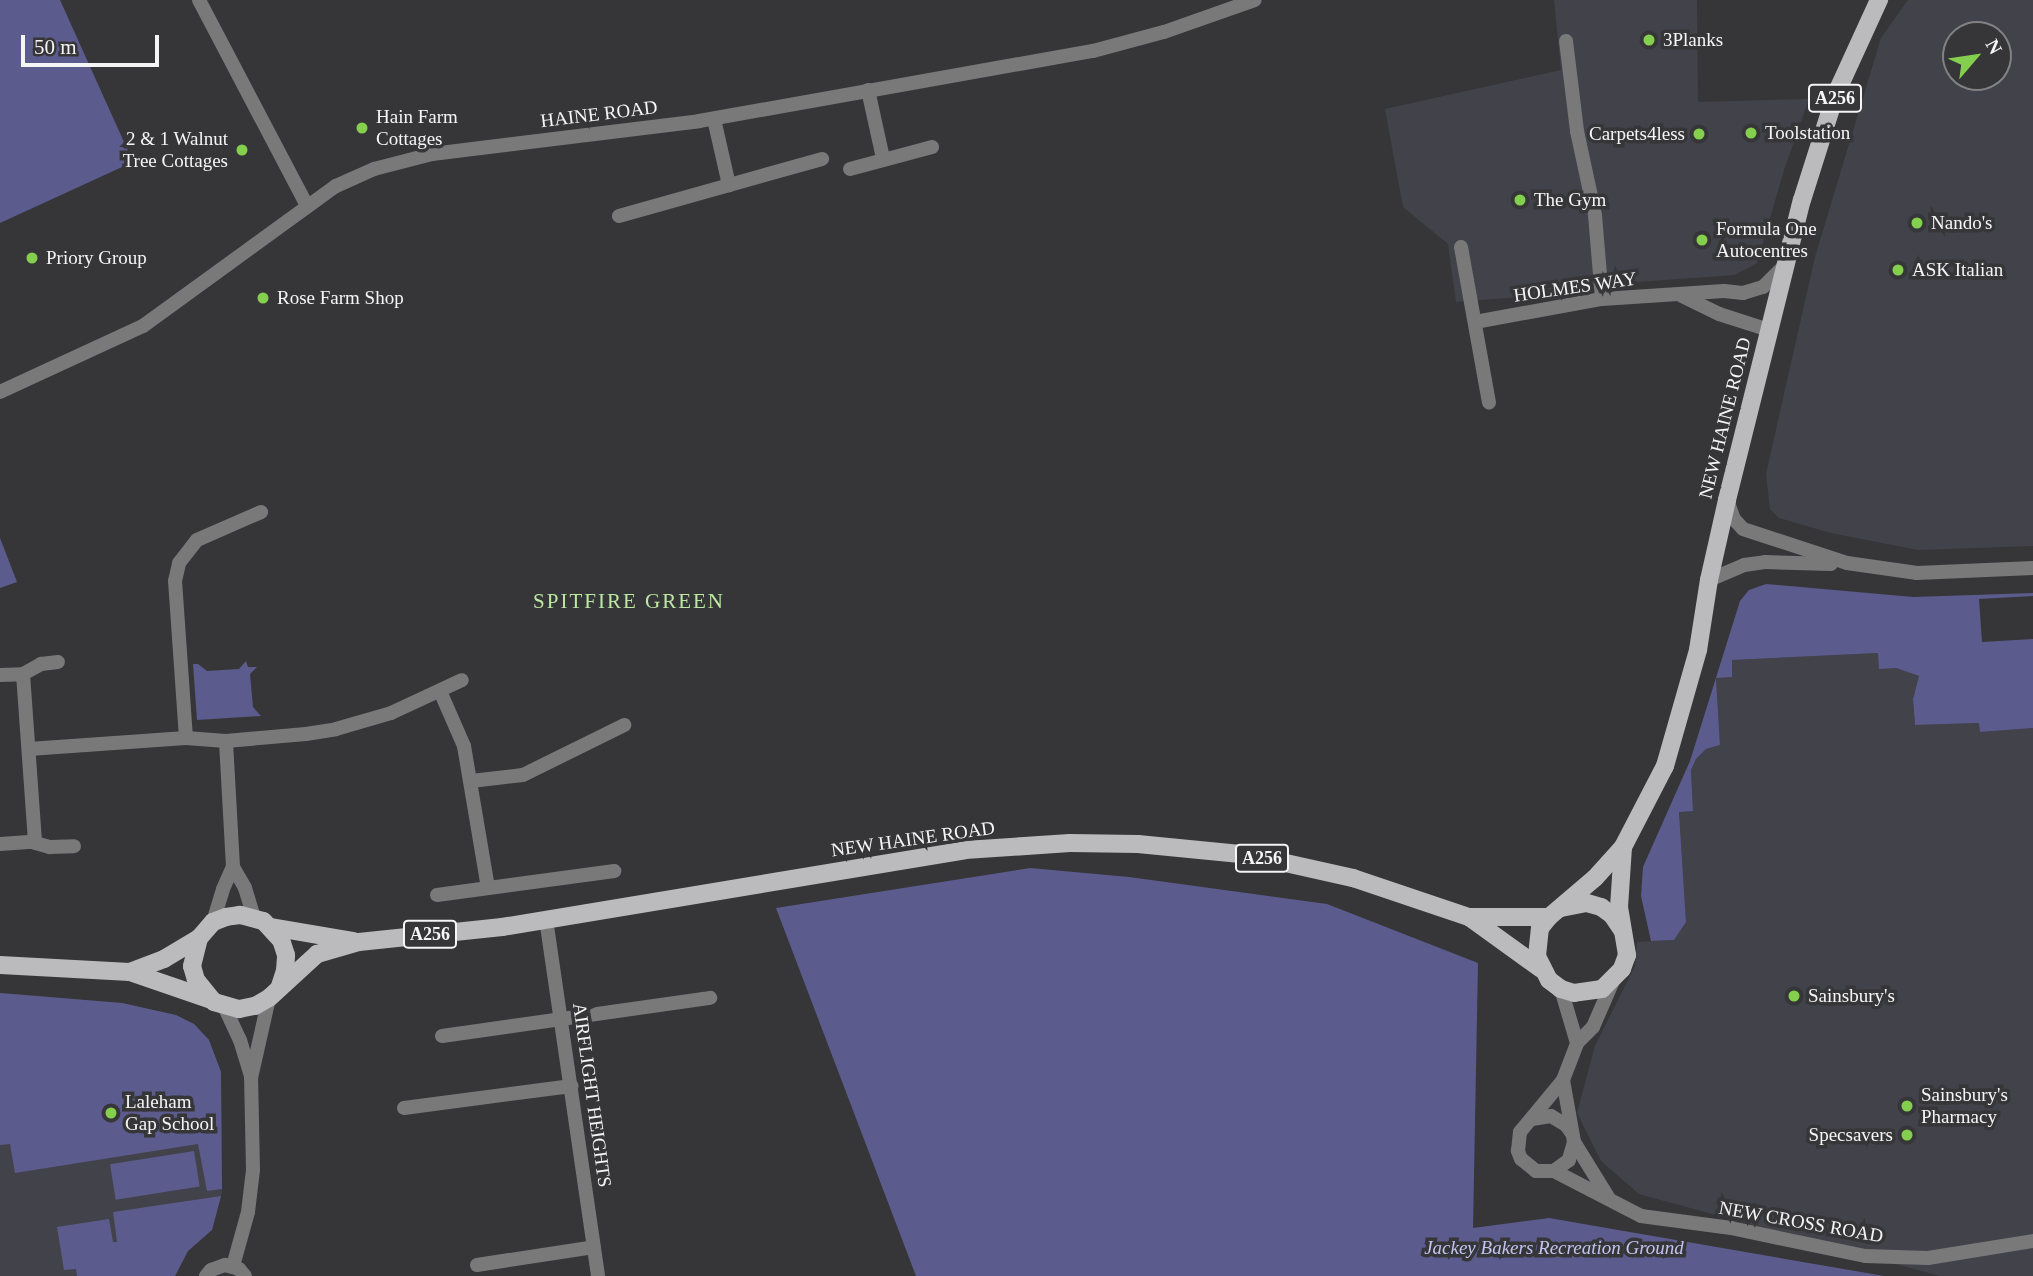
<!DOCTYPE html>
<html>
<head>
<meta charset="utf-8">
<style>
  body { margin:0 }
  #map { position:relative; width:2033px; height:1276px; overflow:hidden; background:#363639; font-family:"Times New Roman",serif }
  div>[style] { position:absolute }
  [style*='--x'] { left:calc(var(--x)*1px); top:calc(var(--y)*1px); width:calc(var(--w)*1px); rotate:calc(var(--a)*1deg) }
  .built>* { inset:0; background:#42424a }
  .green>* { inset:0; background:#5c5b8d; transform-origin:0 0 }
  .minor>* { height:14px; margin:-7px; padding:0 7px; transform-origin:7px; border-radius:7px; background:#79797a }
  .tertiary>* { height:14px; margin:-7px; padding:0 7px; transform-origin:7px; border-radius:7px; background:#79797a }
  .primary>* { height:18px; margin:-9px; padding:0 9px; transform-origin:9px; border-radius:9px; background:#bbbbbd }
  .dots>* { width:19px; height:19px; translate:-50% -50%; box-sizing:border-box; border:4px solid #363639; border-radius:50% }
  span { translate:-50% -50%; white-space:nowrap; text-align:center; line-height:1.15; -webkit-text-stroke:7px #363639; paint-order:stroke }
  .shield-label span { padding:2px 5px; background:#363639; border:2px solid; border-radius:5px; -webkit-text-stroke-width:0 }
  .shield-label { font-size:18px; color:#f5f5f6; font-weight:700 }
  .poi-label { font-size:19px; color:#f5f5f6 }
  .left { translate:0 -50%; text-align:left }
  .right { translate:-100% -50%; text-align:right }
  .street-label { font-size:19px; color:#f5f5f6 }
  .park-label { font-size:19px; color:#c2c3ef; font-style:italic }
  .neighbourhood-label { font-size:21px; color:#bce7a4; letter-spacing:2px }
  .north { position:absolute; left:1942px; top:21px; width:70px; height:70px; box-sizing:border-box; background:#363639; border:2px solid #828285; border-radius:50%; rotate:61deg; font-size:19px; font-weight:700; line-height:28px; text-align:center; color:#f5f5f6 }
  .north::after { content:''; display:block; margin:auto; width:24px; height:32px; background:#84cf4d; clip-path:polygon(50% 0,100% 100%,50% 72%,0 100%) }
  .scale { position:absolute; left:21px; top:35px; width:138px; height:32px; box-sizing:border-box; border:4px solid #f5f5f6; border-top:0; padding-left:9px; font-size:21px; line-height:24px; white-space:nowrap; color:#f5f5f6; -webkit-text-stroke:5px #363639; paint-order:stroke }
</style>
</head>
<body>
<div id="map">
  <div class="built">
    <i style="clip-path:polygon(1554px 0,1697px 0,1698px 102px,1809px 99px,1784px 170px,1757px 263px,1735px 275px,1637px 282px,1557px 294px,1456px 302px,1448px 244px,1403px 207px,1385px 109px,1561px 70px)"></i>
    <i style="clip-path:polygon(evenodd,1908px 0,2033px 0,2033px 546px,1918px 550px,1831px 533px,1779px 518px,1770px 509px,1766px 474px,1815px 257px,1881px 38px,1908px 0,1956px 35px,1998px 35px,1998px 77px,1956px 77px,1956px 35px)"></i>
    <i style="clip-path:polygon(1878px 653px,1896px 668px,1919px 676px,1913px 699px,1915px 725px,1980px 723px,1980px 732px,2033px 728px,2033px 1276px,1940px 1276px,1639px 1194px,1601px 1161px,1577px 1113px,1595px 1046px,1635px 966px,1637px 942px,1673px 940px,1686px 922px,1679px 811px,1693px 810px,1691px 770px,1696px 759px,1706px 749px,1720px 745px,1716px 677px,1732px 660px)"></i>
    <i style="clip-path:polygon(0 993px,122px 1003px,166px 1013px,194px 1024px,209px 1040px,221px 1072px,222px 1192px,212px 1230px,188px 1251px,175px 1276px,0 1276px)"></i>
  </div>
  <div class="green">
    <i style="clip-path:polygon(0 0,60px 0,133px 162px,0 223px)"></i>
    <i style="clip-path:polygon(0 538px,17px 582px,0 588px)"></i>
    <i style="clip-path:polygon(1766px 584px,1913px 597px,2033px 593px,2033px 596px,1979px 599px,1982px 642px,2033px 639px,2033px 728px,1980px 732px,1979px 723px,1915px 725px,1913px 699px,1919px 676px,1896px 668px,1879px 669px,1878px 653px,1732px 660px,1732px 677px,1716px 678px,1720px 745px,1706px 749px,1696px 759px,1691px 770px,1693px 811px,1679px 812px,1686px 922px,1674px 940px,1651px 941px,1641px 896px,1643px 867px,1690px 761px,1740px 601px,1749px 590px)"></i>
    <i style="clip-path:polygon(246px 661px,248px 667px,257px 667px,250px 674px,253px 707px,261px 716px,197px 720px,193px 664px,198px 664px,207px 671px,239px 669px)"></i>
    <i style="clip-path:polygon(1030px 868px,1129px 877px,1327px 904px,1478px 963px,1473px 1228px,1549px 1218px,1884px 1276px,916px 1276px,776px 908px)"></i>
    <i style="clip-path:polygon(0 993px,122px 1003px,176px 1015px,194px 1024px,209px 1040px,221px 1072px,222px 1189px,207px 1191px,198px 1144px,15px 1173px,10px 1144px,0 1145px)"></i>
    <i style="left:194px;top:1151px;width:36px;height:85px;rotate:81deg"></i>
    <i style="clip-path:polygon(221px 1196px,212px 1230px,188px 1251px,175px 1276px,77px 1276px,76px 1269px,64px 1270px,57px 1227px,109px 1219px,113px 1242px,117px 1242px,113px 1212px)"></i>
  </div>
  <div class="minor">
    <i style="--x:199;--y:0;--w:233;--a:62.3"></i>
    <i style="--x:1566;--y:41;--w:91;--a:83"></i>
    <i style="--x:1577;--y:131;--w:86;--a:77.9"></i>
    <i style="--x:1595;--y:215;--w:84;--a:85.2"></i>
    <i style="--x:868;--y:90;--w:70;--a:77.6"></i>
    <i style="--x:714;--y:119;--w:68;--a:77.2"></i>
    <i style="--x:850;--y:169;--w:85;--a:-15"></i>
    <i style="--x:619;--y:216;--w:211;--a:-15.7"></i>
    <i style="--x:1461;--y:247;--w:158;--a:79.8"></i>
    <i style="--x:1682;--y:296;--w:41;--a:25.9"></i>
    <i style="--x:1719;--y:314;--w:52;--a:17.7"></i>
    <i style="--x:1475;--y:322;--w:129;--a:-10.3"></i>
    <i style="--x:1602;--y:299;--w:122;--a:-3.8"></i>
    <i style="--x:1724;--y:291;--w:19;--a:6"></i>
    <i style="--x:1743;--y:293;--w:21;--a:-17"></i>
    <i style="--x:1763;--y:287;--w:31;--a:-45"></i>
    <i style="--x:1727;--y:500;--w:20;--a:70"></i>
    <i style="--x:1734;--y:519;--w:13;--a:48"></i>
    <i style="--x:1743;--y:529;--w:109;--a:18.1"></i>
    <i style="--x:1847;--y:563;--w:71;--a:8.1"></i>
    <i style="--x:1917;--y:573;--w:116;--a:-2.5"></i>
    <i style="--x:1709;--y:580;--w:38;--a:-23"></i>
    <i style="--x:1744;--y:565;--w:21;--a:-8"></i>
    <i style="--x:1765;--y:562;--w:66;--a:1.7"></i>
    <i style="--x:23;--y:674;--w:169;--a:85.9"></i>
    <i style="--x:0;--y:675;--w:23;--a:-2"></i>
    <i style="--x:23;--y:674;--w:21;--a:-29"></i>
    <i style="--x:41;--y:664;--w:17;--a:-7"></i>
    <i style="--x:440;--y:691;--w:60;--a:66.4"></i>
    <i style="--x:464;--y:746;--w:144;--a:80.4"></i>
    <i style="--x:186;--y:738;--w:157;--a:-94"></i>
    <i style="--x:175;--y:581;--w:18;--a:-77"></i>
    <i style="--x:179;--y:563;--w:29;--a:-52"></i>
    <i style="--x:197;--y:540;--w:70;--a:-23.6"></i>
    <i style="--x:29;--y:749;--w:157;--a:-4"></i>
    <i style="--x:186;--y:738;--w:40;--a:4.3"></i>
    <i style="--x:226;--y:741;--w:80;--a:-5"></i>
    <i style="--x:306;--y:734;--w:30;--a:-9"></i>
    <i style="--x:336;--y:729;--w:57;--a:-16.2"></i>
    <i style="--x:391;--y:713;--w:78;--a:-24.9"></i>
    <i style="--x:471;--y:781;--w:52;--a:-6.6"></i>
    <i style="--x:523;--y:775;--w:113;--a:-26.3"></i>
    <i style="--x:0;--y:844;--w:32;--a:-4"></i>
    <i style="--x:32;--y:842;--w:19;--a:16"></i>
    <i style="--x:50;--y:847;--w:24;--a:-2"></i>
    <i style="--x:233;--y:867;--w:24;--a:60"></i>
    <i style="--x:245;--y:888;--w:30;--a:73"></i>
    <i style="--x:437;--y:895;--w:179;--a:-7.7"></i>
    <i style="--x:546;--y:919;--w:361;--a:81.7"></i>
    <i style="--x:213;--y:922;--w:34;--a:-73"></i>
    <i style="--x:223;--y:889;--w:24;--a:-66"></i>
    <i style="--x:233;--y:867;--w:126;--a:-93.2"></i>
    <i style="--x:1561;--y:989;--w:56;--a:73.5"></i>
    <i style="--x:224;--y:1006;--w:38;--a:65"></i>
    <i style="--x:240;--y:1040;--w:38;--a:73"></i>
    <i style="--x:442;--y:1036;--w:271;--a:-8.1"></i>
    <i style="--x:1563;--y:1080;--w:63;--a:79.9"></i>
    <i style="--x:1574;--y:1142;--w:65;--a:58.3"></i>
    <i style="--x:404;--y:1108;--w:169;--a:-7.5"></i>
    <i style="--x:1532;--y:1119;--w:19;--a:-9"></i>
    <i style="--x:1551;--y:1116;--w:17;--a:31"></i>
    <i style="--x:1566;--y:1125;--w:9;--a:54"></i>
    <i style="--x:1574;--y:1142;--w:19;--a:106"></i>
    <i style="--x:1569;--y:1160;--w:19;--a:144"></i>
    <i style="--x:1554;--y:1171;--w:18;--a:180"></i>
    <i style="--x:1536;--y:1171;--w:19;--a:-141"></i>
    <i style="--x:1521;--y:1159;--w:9;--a:-111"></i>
    <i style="--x:1518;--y:1151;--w:19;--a:-84"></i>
    <i style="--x:1520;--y:1132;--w:67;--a:-50.4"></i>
    <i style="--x:1563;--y:1080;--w:40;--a:-69"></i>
    <i style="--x:1577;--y:1043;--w:23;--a:-45"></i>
    <i style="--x:1593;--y:1027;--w:50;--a:-66.5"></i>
    <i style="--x:1554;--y:1171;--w:98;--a:27.3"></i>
    <i style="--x:1641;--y:1216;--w:91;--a:7.6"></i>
    <i style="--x:1731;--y:1228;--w:137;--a:11.8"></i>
    <i style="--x:1865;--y:1256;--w:63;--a:1.8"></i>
    <i style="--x:1928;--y:1258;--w:106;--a:-9.2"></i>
    <i style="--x:477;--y:1265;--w:118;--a:-8.7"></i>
    <i style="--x:233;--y:1266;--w:56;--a:-74.5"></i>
    <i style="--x:248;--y:1212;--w:42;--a:-83.2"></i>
    <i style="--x:253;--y:1170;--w:92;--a:-91.2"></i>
    <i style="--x:251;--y:1078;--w:82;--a:-77.3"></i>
    <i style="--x:206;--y:1276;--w:8;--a:-50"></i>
    <i style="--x:211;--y:1270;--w:15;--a:-20"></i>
    <i style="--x:225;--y:1265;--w:15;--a:16"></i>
    <i style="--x:239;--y:1269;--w:9;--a:49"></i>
  </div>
  <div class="tertiary">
    <i style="--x:0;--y:392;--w:157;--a:-24.8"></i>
    <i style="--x:143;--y:326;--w:238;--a:-36"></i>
    <i style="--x:336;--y:186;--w:42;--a:-24.1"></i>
    <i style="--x:374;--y:169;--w:60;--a:-14.5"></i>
    <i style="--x:432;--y:154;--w:269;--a:-7"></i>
    <i style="--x:699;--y:121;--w:400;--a:-10.1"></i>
    <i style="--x:1093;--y:51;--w:73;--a:-15"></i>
    <i style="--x:1164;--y:32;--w:96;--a:-19.4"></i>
  </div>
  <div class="primary">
    <i style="--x:1623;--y:847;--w:60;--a:93.8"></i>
    <i style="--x:1619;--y:907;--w:49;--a:80.5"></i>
    <i style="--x:1627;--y:955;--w:15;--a:110"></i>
    <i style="--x:1622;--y:969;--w:28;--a:135"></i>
    <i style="--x:1602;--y:989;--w:28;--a:172"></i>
    <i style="--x:1574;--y:993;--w:14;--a:-163"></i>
    <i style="--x:1561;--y:989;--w:15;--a:-143"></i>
    <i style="--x:1549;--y:980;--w:27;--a:-117"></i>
    <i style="--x:1537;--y:956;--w:28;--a:-84"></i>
    <i style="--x:1540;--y:928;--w:14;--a:-51"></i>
    <i style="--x:1549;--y:917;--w:60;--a:-40.3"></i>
    <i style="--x:1595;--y:878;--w:42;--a:-47.9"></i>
    <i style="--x:1623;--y:847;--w:91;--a:-62.6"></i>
    <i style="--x:1665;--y:766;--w:121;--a:-74.1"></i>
    <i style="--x:1698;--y:650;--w:71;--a:-81.1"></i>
    <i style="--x:1709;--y:580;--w:82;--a:-77.3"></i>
    <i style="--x:1727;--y:500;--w:309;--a:-76"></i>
    <i style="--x:1802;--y:200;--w:109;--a:-72.4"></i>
    <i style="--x:1835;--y:96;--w:106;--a:-65.4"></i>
    <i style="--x:1561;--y:908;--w:26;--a:-11"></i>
    <i style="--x:1587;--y:903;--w:15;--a:16"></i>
    <i style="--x:1601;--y:907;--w:14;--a:36"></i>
    <i style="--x:1612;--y:915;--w:18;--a:56"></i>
    <i style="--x:1469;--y:917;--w:80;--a:0"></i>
    <i style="--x:271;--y:927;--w:84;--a:9.6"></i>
    <i style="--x:0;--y:965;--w:130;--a:3.1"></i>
    <i style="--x:130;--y:972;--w:83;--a:18.9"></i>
    <i style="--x:130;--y:972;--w:36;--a:-21"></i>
    <i style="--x:164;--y:959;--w:41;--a:-31"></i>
    <i style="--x:280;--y:986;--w:16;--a:-72"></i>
    <i style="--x:285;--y:971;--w:16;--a:-86"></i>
    <i style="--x:286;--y:955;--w:16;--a:-108"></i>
    <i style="--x:281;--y:940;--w:26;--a:-133"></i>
    <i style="--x:263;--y:921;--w:24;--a:-165"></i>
    <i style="--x:240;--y:915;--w:14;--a:172"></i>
    <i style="--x:226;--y:917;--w:14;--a:159"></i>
    <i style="--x:213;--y:922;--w:21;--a:131"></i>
    <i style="--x:199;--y:938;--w:29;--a:104"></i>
    <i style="--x:192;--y:966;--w:15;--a:74"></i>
    <i style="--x:196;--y:980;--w:28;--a:51"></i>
    <i style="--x:214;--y:1002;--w:26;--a:16"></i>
    <i style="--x:239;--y:1009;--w:16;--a:-11"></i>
    <i style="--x:255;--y:1006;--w:16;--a:-30"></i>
    <i style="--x:269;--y:998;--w:65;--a:-42.5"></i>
    <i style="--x:317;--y:954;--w:44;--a:-15.9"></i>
    <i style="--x:359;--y:942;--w:144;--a:-6"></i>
    <i style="--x:502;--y:927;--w:469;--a:-9.4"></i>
    <i style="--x:965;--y:850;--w:105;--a:-3.8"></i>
    <i style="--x:1070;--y:843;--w:68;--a:0.8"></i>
    <i style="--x:1138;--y:844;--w:113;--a:5.6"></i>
    <i style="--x:1250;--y:855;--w:106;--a:12.6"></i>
    <i style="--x:1353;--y:878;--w:122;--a:18.6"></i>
    <i style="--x:1469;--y:917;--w:89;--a:35.8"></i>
  </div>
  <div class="dots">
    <i style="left:1649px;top:40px;background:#84cf4d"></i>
    <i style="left:362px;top:128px;background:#84cf4d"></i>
    <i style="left:1751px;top:133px;background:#84cf4d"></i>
    <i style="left:1699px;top:134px;background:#84cf4d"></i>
    <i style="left:242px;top:150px;background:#84cf4d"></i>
    <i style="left:1520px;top:200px;background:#84cf4d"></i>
    <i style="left:1917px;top:223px;background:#84cf4d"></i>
    <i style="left:1702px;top:240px;background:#84cf4d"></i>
    <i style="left:32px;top:258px;background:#84cf4d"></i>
    <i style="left:1898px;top:270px;background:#84cf4d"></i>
    <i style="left:263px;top:298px;background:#84cf4d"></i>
    <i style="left:1794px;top:996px;background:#84cf4d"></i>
    <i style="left:1907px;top:1106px;background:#84cf4d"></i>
    <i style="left:111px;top:1113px;background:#84cf4d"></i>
    <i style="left:1907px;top:1135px;background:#84cf4d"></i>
  </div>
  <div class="shield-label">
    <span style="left:1835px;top:98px">A256</span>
    <span style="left:1262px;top:858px">A256</span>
    <span style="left:430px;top:934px">A256</span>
  </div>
  <div class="poi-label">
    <span class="left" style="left:1663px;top:40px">3Planks</span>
    <span class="left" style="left:376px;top:128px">Hain Farm<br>Cottages</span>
    <span class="left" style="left:1765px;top:133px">Toolstation</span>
    <span class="right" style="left:1685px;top:134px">Carpets4less</span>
    <span class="right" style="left:228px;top:150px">2 &amp; 1 Walnut<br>Tree Cottages</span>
    <span class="left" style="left:1534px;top:200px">The Gym</span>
    <span class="left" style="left:1931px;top:223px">Nando's</span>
    <span class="left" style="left:1716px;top:240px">Formula One<br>Autocentres</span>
    <span class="left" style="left:46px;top:258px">Priory Group</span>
    <span class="left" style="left:1912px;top:270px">ASK Italian</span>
    <span class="left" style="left:277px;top:298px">Rose Farm Shop</span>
    <span class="left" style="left:1808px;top:996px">Sainsbury's</span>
    <span class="left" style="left:1921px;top:1106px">Sainsbury's<br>Pharmacy</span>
    <span class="left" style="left:125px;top:1113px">Laleham<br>Gap School</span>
    <span class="right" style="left:1893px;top:1135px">Specsavers</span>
  </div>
  <div class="street-label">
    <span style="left:599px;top:114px;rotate:-7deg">HAINE ROAD</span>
    <span style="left:1575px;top:287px;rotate:-8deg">HOLMES WAY</span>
    <span style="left:1725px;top:418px;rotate:-76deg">NEW HAINE ROAD</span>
    <span style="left:913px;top:839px;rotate:-8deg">NEW HAINE ROAD</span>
    <span style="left:592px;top:1095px;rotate:82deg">AIRFLIGHT HEIGHTS</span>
    <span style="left:1801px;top:1222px;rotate:10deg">NEW CROSS ROAD</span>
  </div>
  <div class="park-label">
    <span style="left:1554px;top:1248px">Jackey Bakers Recreation Ground</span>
  </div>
  <div class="neighbourhood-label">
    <span style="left:629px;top:601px">SPITFIRE GREEN</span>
  </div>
  <div class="north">N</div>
  <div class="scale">50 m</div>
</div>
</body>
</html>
